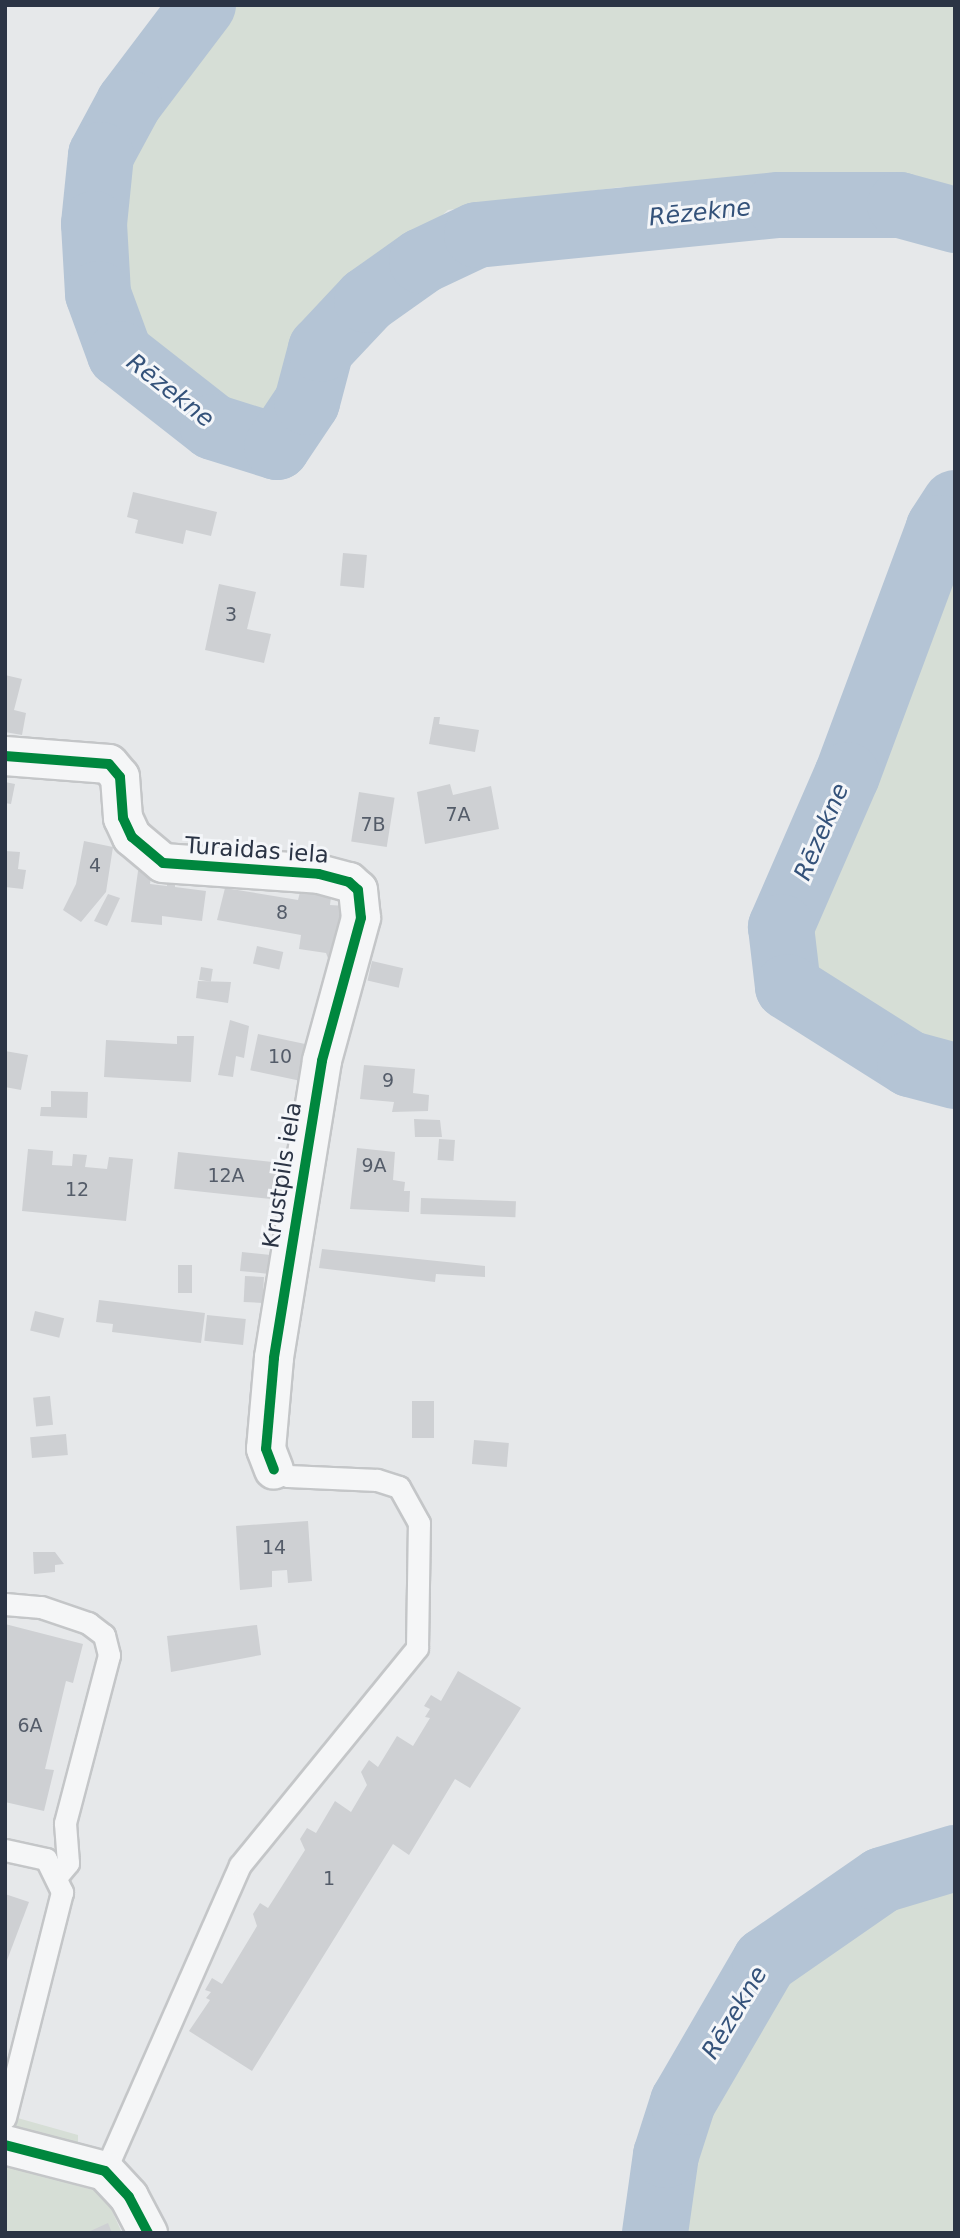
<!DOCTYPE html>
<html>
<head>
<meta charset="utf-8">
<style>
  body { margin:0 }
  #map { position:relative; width:960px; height:2238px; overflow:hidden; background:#e6e8ea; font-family:"DejaVu Sans",sans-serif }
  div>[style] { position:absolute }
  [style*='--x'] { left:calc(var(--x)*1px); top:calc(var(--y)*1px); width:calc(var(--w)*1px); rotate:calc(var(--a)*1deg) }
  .green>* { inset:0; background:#d6ded6 }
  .river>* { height:66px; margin:-33px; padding:0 33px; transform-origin:33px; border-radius:33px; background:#b4c4d5 }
  .building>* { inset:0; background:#ced0d3; transform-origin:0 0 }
  .roads { filter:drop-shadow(2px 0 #c4c6c8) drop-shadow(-2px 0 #c4c6c8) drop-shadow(0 2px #c4c6c8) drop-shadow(0 -2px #c4c6c8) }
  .lane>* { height:21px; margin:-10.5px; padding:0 10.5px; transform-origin:10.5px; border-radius:10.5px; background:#f5f6f7 }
  .street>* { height:38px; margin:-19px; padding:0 19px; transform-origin:19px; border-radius:19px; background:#f5f6f7 }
  .cycleway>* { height:10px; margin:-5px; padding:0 5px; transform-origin:5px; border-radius:5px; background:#00873e }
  span { translate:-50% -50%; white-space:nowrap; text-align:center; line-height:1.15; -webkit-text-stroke:6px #f4f6f9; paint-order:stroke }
  .number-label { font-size:19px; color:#545c69 }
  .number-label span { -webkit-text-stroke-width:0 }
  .street-label { font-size:23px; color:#2b3445 }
  .water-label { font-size:24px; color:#34527a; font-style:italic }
  .frame { position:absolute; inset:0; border:7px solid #2b3445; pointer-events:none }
</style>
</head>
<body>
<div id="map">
  <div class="green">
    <i style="clip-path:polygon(203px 5px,955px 5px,955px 185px,621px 187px,448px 210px,301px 341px,321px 349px,277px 447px,98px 294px,129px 103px)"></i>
    <i style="clip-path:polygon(955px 503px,955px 1075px,910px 1064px,788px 987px,781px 927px,847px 775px,939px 528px)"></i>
    <i style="clip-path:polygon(955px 1868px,955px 2233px,661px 2233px,712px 2049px,830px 1911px)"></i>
    <i style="clip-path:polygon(14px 2117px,78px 2135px,78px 2150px,15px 2129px)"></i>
    <i style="clip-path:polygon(5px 2165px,104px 2193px,122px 2233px,5px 2233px)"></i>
  </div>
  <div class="river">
    <i style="--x:203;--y:5;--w:123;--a:127.1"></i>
    <i style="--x:129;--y:103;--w:59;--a:118.3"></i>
    <i style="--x:101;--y:155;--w:69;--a:95.8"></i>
    <i style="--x:94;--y:224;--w:70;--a:86.7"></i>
    <i style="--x:98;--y:294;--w:64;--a:69.9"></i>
    <i style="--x:120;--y:354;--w:118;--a:38.1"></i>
    <i style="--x:213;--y:427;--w:67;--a:17.4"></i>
    <i style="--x:277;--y:447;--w:54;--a:-56.3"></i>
    <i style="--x:307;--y:402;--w:55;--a:-75.2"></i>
    <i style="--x:321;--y:349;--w:67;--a:-46.8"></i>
    <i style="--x:367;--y:300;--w:67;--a:-35.3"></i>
    <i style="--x:422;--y:261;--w:61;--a:-25.3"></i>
    <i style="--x:477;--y:235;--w:303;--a:-5.7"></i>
    <i style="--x:779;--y:205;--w:121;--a:0"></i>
    <i style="--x:900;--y:205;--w:57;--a:15.3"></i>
    <i style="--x:955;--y:503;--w:30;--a:123"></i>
    <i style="--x:939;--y:528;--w:264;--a:110.4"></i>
    <i style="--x:847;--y:775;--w:166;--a:113.5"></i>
    <i style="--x:781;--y:927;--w:60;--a:83.3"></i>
    <i style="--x:788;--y:987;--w:144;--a:32.3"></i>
    <i style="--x:910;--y:1064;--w:47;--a:14.9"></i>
    <i style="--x:655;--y:2233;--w:79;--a:-82"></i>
    <i style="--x:666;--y:2155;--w:56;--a:-72.2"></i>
    <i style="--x:683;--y:2102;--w:163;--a:-59.8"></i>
    <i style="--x:765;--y:1961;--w:142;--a:-34.7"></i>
    <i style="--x:882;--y:1880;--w:76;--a:-16.8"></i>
  </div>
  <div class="building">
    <i style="clip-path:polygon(133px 492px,217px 512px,211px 536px,186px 530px,183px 544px,135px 533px,138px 520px,127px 517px)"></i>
    <i style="left:343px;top:553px;width:24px;height:33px;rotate:5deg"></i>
    <i style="clip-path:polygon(219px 584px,256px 592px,247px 629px,271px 634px,264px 663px,205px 650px)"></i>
    <i style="clip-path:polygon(5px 675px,22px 679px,14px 710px,26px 713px,22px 735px,5px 732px)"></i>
    <i style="clip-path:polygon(434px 717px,440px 717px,439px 724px,479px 730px,475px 752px,429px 744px)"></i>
    <i style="clip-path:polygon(5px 782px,15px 784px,11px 804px,5px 803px)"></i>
    <i style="clip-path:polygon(450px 784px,453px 795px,491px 786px,499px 829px,425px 844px,417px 792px)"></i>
    <i style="left:359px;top:792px;width:36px;height:50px;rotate:9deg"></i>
    <i style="clip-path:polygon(84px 841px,113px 847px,106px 892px,81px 922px,63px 910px,76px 884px)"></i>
    <i style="clip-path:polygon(5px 851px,20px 852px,18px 869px,26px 870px,23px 889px,5px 887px)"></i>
    <i style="clip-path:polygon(138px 871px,152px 871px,150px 884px,167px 886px,167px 879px,175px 880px,175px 887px,206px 891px,202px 921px,162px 916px,162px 925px,131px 922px)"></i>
    <i style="clip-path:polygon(225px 888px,298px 900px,300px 892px,331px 897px,330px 905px,346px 906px,329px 961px,326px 953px,299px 949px,301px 935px,217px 920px)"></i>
    <i style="clip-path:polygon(108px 894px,120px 898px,107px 926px,94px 921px)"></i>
    <i style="left:257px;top:946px;width:27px;height:18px;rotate:13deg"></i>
    <i style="left:372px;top:961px;width:32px;height:20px;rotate:13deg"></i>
    <i style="left:201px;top:967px;width:12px;height:13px;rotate:9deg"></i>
    <i style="clip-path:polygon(198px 981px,231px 982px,228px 1003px,196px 998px)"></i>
    <i style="clip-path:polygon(230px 1020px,249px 1026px,244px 1058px,236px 1056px,233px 1077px,218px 1075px)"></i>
    <i style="left:258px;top:1034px;width:53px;height:37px;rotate:12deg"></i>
    <i style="clip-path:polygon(177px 1036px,194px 1036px,191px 1082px,104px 1077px,106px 1040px,177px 1044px)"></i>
    <i style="clip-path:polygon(5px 1051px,28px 1055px,21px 1090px,5px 1087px)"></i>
    <i style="clip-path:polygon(364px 1065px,415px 1069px,413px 1093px,429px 1095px,428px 1111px,392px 1112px,394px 1102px,360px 1099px)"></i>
    <i style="clip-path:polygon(51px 1091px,88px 1092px,87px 1118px,40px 1116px,41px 1107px,51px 1107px)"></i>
    <i style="clip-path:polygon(414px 1119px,440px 1120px,442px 1137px,415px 1137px)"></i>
    <i style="left:439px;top:1139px;width:16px;height:21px;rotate:4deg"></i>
    <i style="clip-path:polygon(357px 1148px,395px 1152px,393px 1180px,405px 1182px,404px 1191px,410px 1191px,409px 1212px,350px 1209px)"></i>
    <i style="clip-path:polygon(28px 1149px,53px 1151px,52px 1165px,72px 1166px,73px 1154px,87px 1155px,85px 1167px,107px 1169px,109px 1157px,133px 1159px,126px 1221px,22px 1211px)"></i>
    <i style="left:178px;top:1152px;width:102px;height:37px;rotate:6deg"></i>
    <i style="left:421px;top:1198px;width:95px;height:16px;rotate:2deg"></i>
    <i style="clip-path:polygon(322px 1249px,485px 1266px,485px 1277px,436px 1274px,435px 1282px,319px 1268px)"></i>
    <i style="left:242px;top:1252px;width:29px;height:19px;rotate:6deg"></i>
    <i style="left:178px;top:1265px;width:14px;height:28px"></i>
    <i style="left:245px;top:1276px;width:19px;height:26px;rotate:3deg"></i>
    <i style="clip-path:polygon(99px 1300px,205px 1313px,201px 1343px,112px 1332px,113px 1324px,96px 1322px)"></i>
    <i style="left:35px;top:1311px;width:30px;height:20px;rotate:14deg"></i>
    <i style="left:207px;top:1315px;width:39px;height:26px;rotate:6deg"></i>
    <i style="left:50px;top:1396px;width:29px;height:17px;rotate:84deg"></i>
    <i style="left:412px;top:1401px;width:22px;height:37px"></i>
    <i style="left:66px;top:1434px;width:21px;height:36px;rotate:85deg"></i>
    <i style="left:474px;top:1440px;width:35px;height:24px;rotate:5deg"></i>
    <i style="clip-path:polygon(308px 1521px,312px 1581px,288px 1583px,287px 1570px,272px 1571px,272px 1587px,240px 1590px,236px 1526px)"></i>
    <i style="clip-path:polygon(33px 1552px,55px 1552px,64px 1564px,55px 1565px,55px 1572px,34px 1574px)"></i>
    <i style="clip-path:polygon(5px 1624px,83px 1644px,73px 1683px,66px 1681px,45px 1769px,54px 1770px,44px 1811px,5px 1802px)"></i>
    <i style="clip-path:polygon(257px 1625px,261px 1655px,171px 1672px,167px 1636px)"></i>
    <i style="clip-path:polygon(458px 1671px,521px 1708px,470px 1788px,455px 1779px,409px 1855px,393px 1844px,252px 2071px,189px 2031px,210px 2000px,206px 1998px,211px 1992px,205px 1990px,212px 1978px,222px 1984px,257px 1926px,253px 1914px,260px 1903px,268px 1908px,305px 1850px,300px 1839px,307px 1828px,316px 1833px,335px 1801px,351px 1812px,367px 1785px,361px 1772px,369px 1760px,378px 1767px,397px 1736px,413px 1746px,430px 1718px,425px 1717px,430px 1709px,424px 1706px,431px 1695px,441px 1701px)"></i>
    <i style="clip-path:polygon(5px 1894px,29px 1902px,6px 1963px,5px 1963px)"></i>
    <i style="clip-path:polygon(108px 2223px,112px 2233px,86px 2233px)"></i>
  </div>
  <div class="roads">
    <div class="lane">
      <i style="--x:5;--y:1604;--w:36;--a:5"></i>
      <i style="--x:41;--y:1607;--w:50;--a:18.8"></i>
      <i style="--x:88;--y:1623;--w:20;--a:37"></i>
      <i style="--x:104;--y:1635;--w:21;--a:76"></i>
      <i style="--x:109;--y:1655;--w:174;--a:104.7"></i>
      <i style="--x:65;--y:1823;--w:40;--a:85.7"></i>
      <i style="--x:68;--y:1863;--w:16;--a:130"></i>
      <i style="--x:5;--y:1850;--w:42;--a:12.4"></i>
      <i style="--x:46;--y:1859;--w:37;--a:64"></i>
      <i style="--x:62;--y:1892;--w:233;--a:104.2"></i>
      <i style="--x:105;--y:2171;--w:334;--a:-66.2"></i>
      <i style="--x:240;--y:1865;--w:280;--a:-50.8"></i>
      <i style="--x:417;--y:1648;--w:125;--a:-89.1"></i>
      <i style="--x:419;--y:1523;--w:41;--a:-119.1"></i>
      <i style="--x:399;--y:1487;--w:23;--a:-162"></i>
      <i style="--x:377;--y:1480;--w:89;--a:-177.4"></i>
      <i style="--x:288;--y:1476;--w:15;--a:-157"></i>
    </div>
    <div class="street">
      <i style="--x:5;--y:756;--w:104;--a:4.4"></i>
      <i style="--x:109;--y:764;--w:17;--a:50"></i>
      <i style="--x:120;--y:777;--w:41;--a:85.8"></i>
      <i style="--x:123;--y:818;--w:21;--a:65"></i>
      <i style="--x:132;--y:837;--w:40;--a:40"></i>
      <i style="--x:163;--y:863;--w:156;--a:4"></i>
      <i style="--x:319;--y:874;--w:31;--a:15"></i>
      <i style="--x:349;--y:882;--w:12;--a:42"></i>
      <i style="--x:358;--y:890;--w:28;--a:84"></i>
      <i style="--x:361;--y:918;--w:148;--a:105.3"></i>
      <i style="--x:322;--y:1061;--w:301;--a:99.2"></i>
      <i style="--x:274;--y:1358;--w:91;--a:95"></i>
      <i style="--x:266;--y:1449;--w:22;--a:69"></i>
      <i style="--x:5;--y:2145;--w:103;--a:14.6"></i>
      <i style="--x:105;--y:2171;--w:35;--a:47"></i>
      <i style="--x:129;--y:2197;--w:41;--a:62.2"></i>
    </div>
  </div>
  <div class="cycleway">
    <i style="--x:5;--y:756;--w:104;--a:4.4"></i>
    <i style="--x:109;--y:764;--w:17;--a:50"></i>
    <i style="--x:120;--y:777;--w:41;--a:85.8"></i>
    <i style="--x:123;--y:818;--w:21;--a:65"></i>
    <i style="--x:132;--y:837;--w:40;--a:40"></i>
    <i style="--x:163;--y:863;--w:156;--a:4"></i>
    <i style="--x:319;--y:874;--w:31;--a:15"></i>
    <i style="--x:349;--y:882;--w:12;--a:42"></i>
    <i style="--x:358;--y:890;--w:28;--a:84"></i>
    <i style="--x:361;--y:918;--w:148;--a:105.3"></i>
    <i style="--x:322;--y:1061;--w:301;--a:99.2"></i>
    <i style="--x:274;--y:1358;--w:91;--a:95"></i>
    <i style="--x:266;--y:1449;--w:22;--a:69"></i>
    <i style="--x:5;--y:2145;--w:103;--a:14.6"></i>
    <i style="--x:105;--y:2171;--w:35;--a:47"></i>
    <i style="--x:129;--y:2197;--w:41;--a:62.2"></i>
  </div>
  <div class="number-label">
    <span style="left:231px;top:615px">3</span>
    <span style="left:458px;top:815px">7A</span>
    <span style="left:373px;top:825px">7B</span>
    <span style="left:95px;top:866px">4</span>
    <span style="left:282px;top:913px">8</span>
    <span style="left:280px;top:1057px">10</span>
    <span style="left:388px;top:1081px">9</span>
    <span style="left:374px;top:1166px">9A</span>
    <span style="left:226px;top:1176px">12A</span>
    <span style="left:77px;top:1190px">12</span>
    <span style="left:274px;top:1548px">14</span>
    <span style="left:30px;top:1726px">6A</span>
    <span style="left:329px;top:1879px">1</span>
  </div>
  <div class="street-label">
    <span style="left:257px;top:850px;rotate:4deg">Turaidas iela</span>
    <span style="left:282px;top:1175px;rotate:-81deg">Krustpils iela</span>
  </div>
  <div class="water-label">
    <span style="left:700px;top:213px;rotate:-6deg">Rēzekne</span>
    <span style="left:170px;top:391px;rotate:38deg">Rēzekne</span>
    <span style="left:822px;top:832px;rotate:-67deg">Rēzekne</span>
    <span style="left:735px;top:2013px;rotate:-59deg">Rēzekne</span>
  </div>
  <div class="frame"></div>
</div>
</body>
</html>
